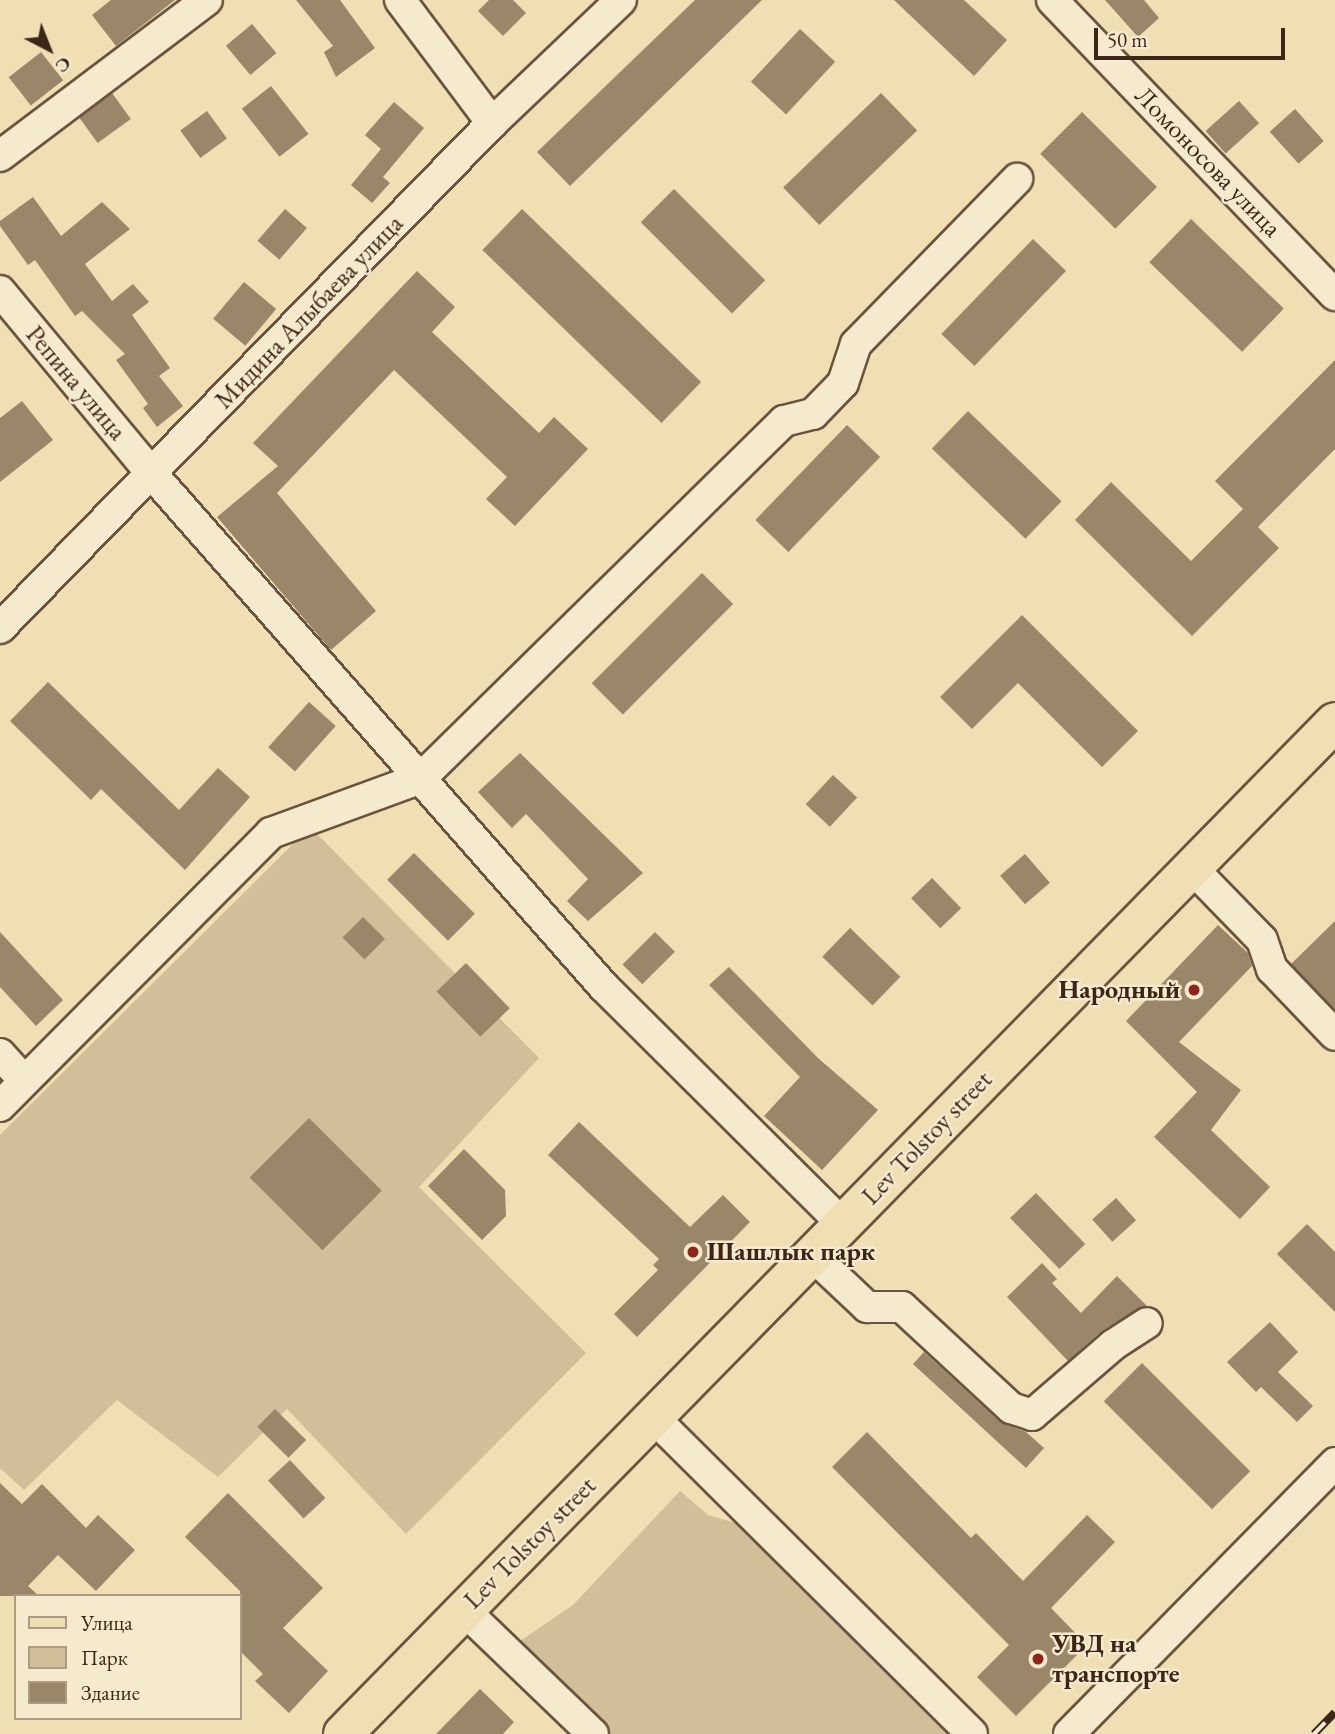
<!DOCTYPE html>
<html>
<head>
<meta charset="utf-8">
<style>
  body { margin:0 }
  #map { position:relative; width:1335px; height:1734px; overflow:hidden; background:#efdfb3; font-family:"EB Garamond",serif }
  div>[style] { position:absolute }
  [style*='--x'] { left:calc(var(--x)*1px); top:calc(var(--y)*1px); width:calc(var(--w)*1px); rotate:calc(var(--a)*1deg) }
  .green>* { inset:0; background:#d1bf99 }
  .building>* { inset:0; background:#9a8669; transform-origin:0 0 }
  .roads { filter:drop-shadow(2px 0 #6a543f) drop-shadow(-2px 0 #6a543f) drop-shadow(0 2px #6a543f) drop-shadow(0 -2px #6a543f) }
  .street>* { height:30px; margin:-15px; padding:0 15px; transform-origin:15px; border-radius:15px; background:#f5eace }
  .primary>* { height:38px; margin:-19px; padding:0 19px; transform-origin:19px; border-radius:19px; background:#efdfb3 }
  .rail>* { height:8px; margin-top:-4px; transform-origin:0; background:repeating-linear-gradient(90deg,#f5eace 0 16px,#3d2518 0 32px); box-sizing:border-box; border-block:2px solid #3d2518 }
  .dots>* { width:19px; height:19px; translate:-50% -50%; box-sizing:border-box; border:4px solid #f5eace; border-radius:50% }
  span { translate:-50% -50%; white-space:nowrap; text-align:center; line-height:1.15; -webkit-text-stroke:5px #f5eace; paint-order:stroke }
  .street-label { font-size:26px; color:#3d2518 }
  .poi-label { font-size:26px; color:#3d2518; font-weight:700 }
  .right { translate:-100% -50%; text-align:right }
  .left { translate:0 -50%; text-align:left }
  .legend { position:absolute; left:14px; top:1594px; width:228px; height:126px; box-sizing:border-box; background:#f5eace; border:2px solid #ab9b85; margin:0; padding:9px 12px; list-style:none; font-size:21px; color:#3d2518 }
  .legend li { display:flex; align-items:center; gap:14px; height:35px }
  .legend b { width:35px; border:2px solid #ab9b85 }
  .north { position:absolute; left:14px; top:14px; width:70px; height:70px; -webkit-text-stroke:5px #f5eace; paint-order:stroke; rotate:138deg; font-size:19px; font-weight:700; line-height:28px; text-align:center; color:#3d2518 }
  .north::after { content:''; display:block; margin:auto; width:24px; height:32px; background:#3d2518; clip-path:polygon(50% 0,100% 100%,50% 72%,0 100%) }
  .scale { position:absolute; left:1094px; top:28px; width:191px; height:32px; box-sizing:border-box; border:4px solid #3d2518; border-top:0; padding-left:9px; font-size:21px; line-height:24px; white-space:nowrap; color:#3d2518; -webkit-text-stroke:5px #f5eace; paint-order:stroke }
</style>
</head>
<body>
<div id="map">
  <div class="green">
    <i style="clip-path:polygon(310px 827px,539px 1058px,419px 1187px,586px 1353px,406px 1534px,287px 1409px,218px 1477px,117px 1400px,24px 1490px,0 1468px,0 1135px)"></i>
    <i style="clip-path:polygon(680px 1491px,708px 1515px,743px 1525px,953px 1734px,608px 1734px,520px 1641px,573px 1605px)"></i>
  </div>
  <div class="building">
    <i style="clip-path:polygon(111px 0,175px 0,116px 46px,92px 15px)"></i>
    <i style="clip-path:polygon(296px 0,340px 0,375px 48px,336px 77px,324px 52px,333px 46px)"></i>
    <i style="clip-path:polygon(489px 0,513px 0,526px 13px,503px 36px,478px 11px)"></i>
    <i style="clip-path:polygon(695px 0,762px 0,570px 186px,537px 152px)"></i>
    <i style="clip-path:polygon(894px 0,964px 0,1007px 40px,974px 76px)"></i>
    <i style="clip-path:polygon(1105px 0,1144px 0,1159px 18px,1138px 37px)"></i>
    <i style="left:252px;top:24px;width:38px;height:34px;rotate:50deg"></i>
    <i style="left:800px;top:29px;width:48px;height:72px;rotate:43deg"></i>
    <i style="left:41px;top:52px;width:36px;height:41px;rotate:52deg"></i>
    <i style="left:271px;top:86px;width:61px;height:37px;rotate:52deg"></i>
    <i style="left:112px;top:93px;width:32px;height:41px;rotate:54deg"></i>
    <i style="left:881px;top:93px;width:52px;height:136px;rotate:46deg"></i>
    <i style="left:1239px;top:101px;width:30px;height:45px;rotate:48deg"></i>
    <i style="clip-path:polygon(394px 102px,424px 128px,383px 177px,390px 183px,372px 203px,351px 185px,381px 149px,365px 135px)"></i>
    <i style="left:1295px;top:109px;width:43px;height:34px;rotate:48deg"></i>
    <i style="left:207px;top:111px;width:34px;height:33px;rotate:54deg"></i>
    <i style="left:1082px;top:112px;width:106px;height:59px;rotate:45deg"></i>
    <i style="left:674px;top:189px;width:129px;height:47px;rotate:45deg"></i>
    <i style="clip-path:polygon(33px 197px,61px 236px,102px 202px,130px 229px,85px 264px,112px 301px,133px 284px,149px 302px,132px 315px,170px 368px,159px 376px,183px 406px,157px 427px,143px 408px,148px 404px,116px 360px,125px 354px,82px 311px,75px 316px,35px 260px,28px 265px,0 226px,0 221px)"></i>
    <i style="left:285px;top:209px;width:29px;height:42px;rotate:41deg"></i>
    <i style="left:522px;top:209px;width:249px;height:57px;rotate:44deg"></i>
    <i style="left:1191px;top:219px;width:129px;height:60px;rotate:44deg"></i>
    <i style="left:1033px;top:239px;width:46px;height:132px;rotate:44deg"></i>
    <i style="clip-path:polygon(417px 271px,455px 307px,432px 332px,539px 433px,554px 417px,588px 449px,515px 526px,486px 499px,507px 477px,394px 370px,277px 493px,376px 611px,331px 650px,217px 517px,278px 466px,253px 443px)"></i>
    <i style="left:244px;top:282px;width:42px;height:48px;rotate:40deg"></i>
    <i style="clip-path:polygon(1335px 360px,1335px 449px,1258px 527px,1279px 548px,1192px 636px,1075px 520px,1111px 482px,1191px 561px,1243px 509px,1215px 481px)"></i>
    <i style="clip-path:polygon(22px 401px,53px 440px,0 482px,0 418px)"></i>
    <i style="left:968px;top:411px;width:130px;height:52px;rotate:44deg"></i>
    <i style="left:847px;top:425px;width:46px;height:132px;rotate:44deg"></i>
    <i style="left:702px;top:573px;width:44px;height:156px;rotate:45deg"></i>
    <i style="clip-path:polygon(1022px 615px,1138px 731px,1102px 767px,1018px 683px,972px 729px,940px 697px)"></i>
    <i style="clip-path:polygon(48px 682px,179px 810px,218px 768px,250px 797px,185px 870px,101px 789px,91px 800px,10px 721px)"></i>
    <i style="left:309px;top:702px;width:36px;height:61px;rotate:42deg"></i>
    <i style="clip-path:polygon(520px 753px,643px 873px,588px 921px,567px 901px,588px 879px,526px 814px,512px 828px,478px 792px)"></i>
    <i style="left:833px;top:775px;width:33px;height:40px;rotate:43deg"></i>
    <i style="left:414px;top:853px;width:86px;height:38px;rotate:45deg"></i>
    <i style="left:1025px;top:854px;width:38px;height:33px;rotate:49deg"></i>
    <i style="left:932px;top:878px;width:42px;height:29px;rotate:46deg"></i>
    <i style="left:363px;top:917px;width:31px;height:29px;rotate:45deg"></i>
    <i style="clip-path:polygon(1335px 921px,1335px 1010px,1291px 964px)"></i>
    <i style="clip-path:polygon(1218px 925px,1248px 953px,1252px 966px,1179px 1042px,1241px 1090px,1211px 1130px,1270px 1187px,1240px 1219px,1154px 1137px,1197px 1092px,1126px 1021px)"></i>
    <i style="left:850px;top:928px;width:70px;height:40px;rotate:44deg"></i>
    <i style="clip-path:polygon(0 932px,63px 1000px,36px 1026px,0 987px)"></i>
    <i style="left:655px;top:932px;width:28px;height:46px;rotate:45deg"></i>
    <i style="left:466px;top:963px;width:63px;height:41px;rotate:46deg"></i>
    <i style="clip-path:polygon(729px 967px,818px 1058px,878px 1110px,822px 1170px,764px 1116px,800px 1077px,709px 985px)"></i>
    <i style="left:309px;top:1118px;width:103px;height:84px;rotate:45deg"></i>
    <i style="clip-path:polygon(579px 1122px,690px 1227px,723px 1195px,750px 1222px,637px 1337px,614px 1314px,658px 1270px,653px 1265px,659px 1259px,548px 1155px)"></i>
    <i style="clip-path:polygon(464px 1149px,505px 1190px,506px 1216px,482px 1240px,428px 1186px)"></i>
    <i style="left:1036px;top:1193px;width:71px;height:36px;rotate:46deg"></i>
    <i style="left:1116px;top:1198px;width:30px;height:32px;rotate:48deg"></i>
    <i style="clip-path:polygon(1307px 1224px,1335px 1252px,1335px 1312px,1277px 1254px)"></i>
    <i style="clip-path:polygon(1042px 1263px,1057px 1279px,1052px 1283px,1081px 1313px,1117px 1276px,1147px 1306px,1103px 1330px,1068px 1361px,1007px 1297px)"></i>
    <i style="clip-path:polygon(1270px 1322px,1298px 1352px,1278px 1372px,1313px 1406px,1297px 1422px,1261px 1387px,1256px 1392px,1227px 1362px)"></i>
    <i style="clip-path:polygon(924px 1352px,999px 1421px,1026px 1432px,1044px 1448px,1026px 1468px,913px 1364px)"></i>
    <i style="left:1142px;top:1363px;width:153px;height:54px;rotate:45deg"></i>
    <i style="left:275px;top:1409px;width:44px;height:25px;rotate:45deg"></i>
    <i style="clip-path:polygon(867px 1432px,971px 1538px,976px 1533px,1023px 1581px,1087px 1515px,1115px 1542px,1051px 1608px,1087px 1645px,1016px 1716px,977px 1677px,1009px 1645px,832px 1467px)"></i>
    <i style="left:290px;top:1460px;width:52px;height:30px;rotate:47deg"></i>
    <i style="clip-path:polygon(0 1483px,22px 1504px,42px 1484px,86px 1528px,98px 1515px,135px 1550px,96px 1591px,58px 1555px,28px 1586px,39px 1596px,0 1596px)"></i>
    <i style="clip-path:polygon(228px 1493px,323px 1588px,283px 1628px,328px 1671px,289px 1713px,255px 1681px,263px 1674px,240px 1651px,240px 1591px,185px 1537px)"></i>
    <i style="clip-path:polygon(480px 1689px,514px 1722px,503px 1734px,436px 1734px)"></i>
  </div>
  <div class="roads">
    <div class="street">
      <i style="--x:400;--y:0;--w:154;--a:53.2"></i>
      <i style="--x:1052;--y:0;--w:409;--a:46.2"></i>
      <i style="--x:0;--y:156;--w:259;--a:-37"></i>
      <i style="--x:0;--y:291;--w:238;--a:50.3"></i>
      <i style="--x:152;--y:474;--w:684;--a:48.62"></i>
      <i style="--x:604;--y:987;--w:337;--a:44.8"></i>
      <i style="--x:0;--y:628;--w:705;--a:-45.75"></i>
      <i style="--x:492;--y:123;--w:178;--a:-43.6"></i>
      <i style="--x:1192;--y:868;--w:100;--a:45.8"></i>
      <i style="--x:1262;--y:940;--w:31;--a:71"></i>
      <i style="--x:1272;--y:969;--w:91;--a:46.3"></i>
      <i style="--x:0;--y:1054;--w:36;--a:48"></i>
      <i style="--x:0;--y:1106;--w:385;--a:-45.2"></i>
      <i style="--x:271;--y:833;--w:160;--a:-20.1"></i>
      <i style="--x:421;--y:778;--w:509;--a:-44.52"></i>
      <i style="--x:784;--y:421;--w:30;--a:-14"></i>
      <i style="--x:813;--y:414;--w:43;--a:-45.9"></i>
      <i style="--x:843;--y:383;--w:41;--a:-71.6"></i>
      <i style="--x:856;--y:344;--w:231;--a:-45.7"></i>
      <i style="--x:812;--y:1255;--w:76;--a:43.4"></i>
      <i style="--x:867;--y:1307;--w:35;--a:0"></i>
      <i style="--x:902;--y:1307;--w:149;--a:42.8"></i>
      <i style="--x:1011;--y:1408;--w:22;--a:18"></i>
      <i style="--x:1032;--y:1415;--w:107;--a:-40.8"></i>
      <i style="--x:1113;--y:1345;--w:40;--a:-32.9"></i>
      <i style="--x:654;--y:1418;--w:448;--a:44.8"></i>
      <i style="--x:464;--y:1610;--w:179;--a:43.9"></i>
      <i style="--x:1069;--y:1734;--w:380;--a:-45.5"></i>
    </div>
    <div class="primary">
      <i style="--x:343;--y:1734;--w:1417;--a:-45.57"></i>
    </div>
  </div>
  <div class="rail">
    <i style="--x:1314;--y:1734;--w:30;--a:-46"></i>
  </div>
  <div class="dots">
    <i style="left:1194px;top:990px;background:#8f2418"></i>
    <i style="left:693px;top:1252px;background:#8f2418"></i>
    <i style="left:1038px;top:1659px;background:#8f2418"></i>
  </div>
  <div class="street-label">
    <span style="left:1208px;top:162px;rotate:46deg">Ломоносова улица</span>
    <span style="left:309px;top:312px;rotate:-46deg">Мидина Алыбаева улица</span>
    <span style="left:76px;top:383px;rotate:50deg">Репина улица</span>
    <span style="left:927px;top:1138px;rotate:-46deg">Lev Tolstoy street</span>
    <span style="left:530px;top:1543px;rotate:-45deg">Lev Tolstoy street</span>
  </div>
  <div class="poi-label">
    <span class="right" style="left:1180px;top:990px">Народный</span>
    <span class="left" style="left:707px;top:1252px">Шашлык парк</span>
    <span class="left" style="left:1052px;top:1659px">УВД на<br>транспорте</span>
  </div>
  <ul class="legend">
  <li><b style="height:9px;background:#efdfb3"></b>Улица</li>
  <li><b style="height:19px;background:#d1bf99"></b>Парк</li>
  <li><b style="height:19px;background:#9a8669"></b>Здание</li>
  </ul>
  <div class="north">С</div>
  <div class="scale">50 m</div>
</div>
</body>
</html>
